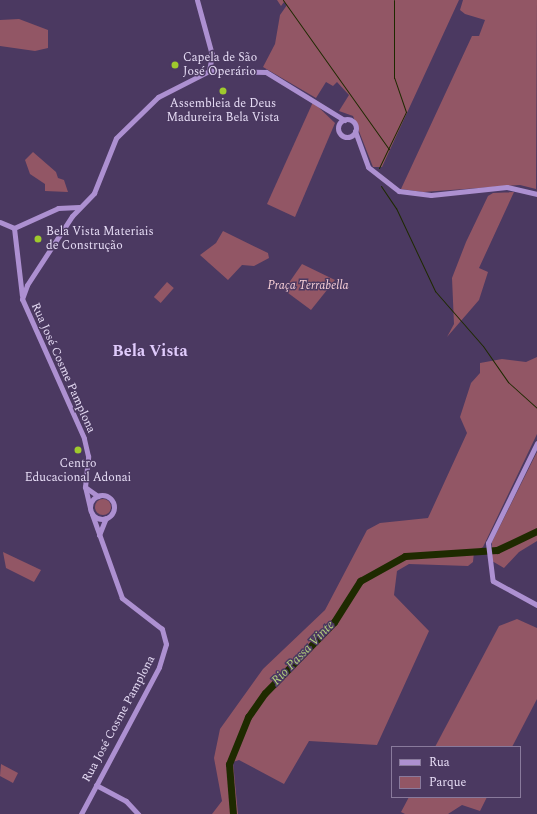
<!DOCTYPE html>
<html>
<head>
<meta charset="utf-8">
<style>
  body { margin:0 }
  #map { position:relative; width:537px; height:814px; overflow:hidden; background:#4b3961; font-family:Spectral,serif }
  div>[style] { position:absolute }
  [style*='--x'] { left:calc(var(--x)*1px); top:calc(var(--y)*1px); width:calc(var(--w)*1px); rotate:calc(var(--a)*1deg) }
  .green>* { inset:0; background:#925665; transform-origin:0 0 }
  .round { border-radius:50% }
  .stream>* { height:1px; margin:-0.5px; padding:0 0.5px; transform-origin:0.5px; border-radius:0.5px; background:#1e2a00 }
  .river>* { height:7px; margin:-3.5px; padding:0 3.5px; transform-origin:3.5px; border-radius:3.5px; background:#1e2a00 }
  .secondary>* { height:5px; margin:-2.5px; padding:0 2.5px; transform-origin:2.5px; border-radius:2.5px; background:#ad90d1 }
  .secondary>.ring { margin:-2.5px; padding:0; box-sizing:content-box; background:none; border:5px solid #ad90d1; border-radius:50% }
  .dots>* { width:11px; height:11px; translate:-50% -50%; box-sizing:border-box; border:2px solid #4b3961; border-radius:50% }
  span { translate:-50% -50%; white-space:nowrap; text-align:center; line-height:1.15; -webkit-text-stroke:3px #4b3961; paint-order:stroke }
  .poi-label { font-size:12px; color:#e6dcf5 }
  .left { translate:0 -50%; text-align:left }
  .park-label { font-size:12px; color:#f7cfd7; font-style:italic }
  .street-label { font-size:12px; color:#e6dcf5 }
  .water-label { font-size:13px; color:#b3d07c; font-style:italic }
  .district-label { font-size:16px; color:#e0cbfc; font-weight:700 }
  .legend { position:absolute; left:391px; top:746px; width:130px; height:52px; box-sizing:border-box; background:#4b3961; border:1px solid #897a9c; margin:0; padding:5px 7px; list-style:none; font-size:12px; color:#e6dcf5 }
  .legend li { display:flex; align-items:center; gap:8px; height:20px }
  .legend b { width:20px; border:1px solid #897a9c }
</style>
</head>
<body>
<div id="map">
  <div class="green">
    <i style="clip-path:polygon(277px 0,459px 0,382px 167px,373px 167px,353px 116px,339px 111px,349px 95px,337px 82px,333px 86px,326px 82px,316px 98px,263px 67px,275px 44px,280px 15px,287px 5px,284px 2px,281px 6px)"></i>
    <i style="clip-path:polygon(463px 0,537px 0,536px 189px,520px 185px,423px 192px,401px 189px,472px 36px,479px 36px,485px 20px,465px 14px,460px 10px)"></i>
    <i style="clip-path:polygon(19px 19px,48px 30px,48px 48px,35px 51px,0 46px,0 20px)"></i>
    <i style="clip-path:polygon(313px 102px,335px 123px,295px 217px,267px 204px)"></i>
    <i style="clip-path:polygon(33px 152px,56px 172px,58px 178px,64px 180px,68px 192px,45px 191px,45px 184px,30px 174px,25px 160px)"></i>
    <i style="clip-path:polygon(514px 192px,479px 268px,488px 272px,479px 300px,447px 337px,454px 324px,452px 278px,466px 242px,488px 196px,493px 193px)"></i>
    <i style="clip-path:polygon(223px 231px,268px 253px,269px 258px,254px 266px,242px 265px,228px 280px,200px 255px,216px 243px)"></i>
    <i style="clip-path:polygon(302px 264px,335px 280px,311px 310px,284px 290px)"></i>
    <i style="left:167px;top:282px;width:9px;height:20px;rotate:41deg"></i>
    <i style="clip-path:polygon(537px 357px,537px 434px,483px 547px,474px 552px,473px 562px,468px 566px,409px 564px,397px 571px,394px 595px,429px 631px,377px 745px,309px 741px,284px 784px,239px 760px,233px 762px,238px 814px,212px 814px,222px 801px,214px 758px,220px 729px,263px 669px,325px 610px,367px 530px,380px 523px,428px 518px,467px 433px,460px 417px,471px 383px,480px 373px,480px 363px,502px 359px,526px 362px)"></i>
    <i style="clip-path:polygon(537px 452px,537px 541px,519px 552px,504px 568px,492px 561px,492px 542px)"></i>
    <i class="round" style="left:95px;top:499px;width:16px;height:16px"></i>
    <i style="clip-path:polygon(3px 552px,41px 570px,34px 582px,6px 568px)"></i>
    <i style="clip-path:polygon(517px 619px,537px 628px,537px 699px,512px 747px,435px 747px,499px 626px)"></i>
    <i style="clip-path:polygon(1px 764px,18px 773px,13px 783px,0 776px)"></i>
    <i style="clip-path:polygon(409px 797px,487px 797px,480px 811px,462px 805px,448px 814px,405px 814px,401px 812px)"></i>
  </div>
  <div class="stream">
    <i style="--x:283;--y:0;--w:183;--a:54.6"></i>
    <i style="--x:379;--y:168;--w:62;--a:-64.3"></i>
    <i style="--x:406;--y:112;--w:36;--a:-109"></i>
    <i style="--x:394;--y:78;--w:78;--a:-90"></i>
    <i style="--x:381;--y:186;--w:27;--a:56"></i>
    <i style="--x:396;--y:208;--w:92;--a:64.8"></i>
    <i style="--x:435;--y:291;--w:73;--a:48.9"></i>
    <i style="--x:483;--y:346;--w:44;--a:55.2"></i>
    <i style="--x:508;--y:382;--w:39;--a:42"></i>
  </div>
  <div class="river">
    <i style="--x:233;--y:814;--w:50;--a:-94.6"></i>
    <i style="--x:229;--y:764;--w:51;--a:-68"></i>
    <i style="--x:248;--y:717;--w:29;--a:-55"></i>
    <i style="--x:265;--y:693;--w:99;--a:-45.8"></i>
    <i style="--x:334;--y:622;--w:49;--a:-57.6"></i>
    <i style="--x:360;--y:581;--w:51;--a:-29.1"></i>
    <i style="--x:405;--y:556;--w:92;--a:-3.7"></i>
    <i style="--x:497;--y:550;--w:44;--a:-25.4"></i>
  </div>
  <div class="secondary">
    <i style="--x:197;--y:0;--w:57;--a:74.7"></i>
    <i style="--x:212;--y:55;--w:16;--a:101"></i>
    <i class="ring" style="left:338px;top:119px;width:13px;height:13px"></i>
    <i style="--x:355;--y:131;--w:38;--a:70"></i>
    <i style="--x:368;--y:167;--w:39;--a:38"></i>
    <i style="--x:399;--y:191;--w:32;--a:7"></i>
    <i style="--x:431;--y:195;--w:76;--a:-6"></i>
    <i style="--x:507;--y:187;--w:31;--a:13"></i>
    <i style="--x:0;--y:222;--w:15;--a:23"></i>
    <i style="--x:14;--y:228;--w:68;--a:83.3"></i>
    <i style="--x:14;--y:228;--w:48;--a:-24.4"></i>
    <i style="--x:58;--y:208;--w:21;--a:-3"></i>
    <i style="--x:537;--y:443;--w:111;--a:116.1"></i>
    <i style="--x:488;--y:543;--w:38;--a:83"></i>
    <i style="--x:493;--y:581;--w:50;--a:28.6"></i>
    <i style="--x:85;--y:487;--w:16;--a:35"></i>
    <i class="ring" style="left:90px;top:495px;width:19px;height:19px"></i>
    <i style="--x:90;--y:508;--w:22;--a:-103"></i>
    <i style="--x:85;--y:487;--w:31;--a:-84"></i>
    <i style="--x:88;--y:456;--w:18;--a:-103"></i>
    <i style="--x:84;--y:438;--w:152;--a:-114"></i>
    <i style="--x:22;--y:299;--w:15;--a:-70"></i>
    <i style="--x:27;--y:285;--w:82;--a:-56.9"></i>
    <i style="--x:72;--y:216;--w:32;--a:-46"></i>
    <i style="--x:94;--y:193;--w:59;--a:-68.2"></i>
    <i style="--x:116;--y:138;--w:59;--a:-44.3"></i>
    <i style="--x:158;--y:97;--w:57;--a:-27"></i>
    <i style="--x:209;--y:71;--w:57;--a:1"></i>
    <i style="--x:266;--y:72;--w:92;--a:31.6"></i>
    <i style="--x:99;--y:535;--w:18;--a:-68"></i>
    <i style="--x:96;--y:785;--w:34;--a:28"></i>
    <i style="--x:126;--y:801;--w:18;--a:47"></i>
    <i style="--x:81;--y:814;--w:166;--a:-62"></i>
    <i style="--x:159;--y:667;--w:24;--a:-73"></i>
    <i style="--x:166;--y:644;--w:16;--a:-105"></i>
    <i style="--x:162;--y:629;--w:51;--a:-142.2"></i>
    <i style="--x:122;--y:598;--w:89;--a:-109.7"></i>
  </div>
  <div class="dots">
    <i style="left:175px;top:65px;background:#9fca2d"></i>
    <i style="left:223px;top:91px;background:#9fca2d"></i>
    <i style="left:38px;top:239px;background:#9fca2d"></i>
    <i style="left:78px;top:450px;background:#9fca2d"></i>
  </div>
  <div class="poi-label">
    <span class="left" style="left:183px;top:65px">Capela de São<br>José Operário</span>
    <span style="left:223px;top:111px">Assembleia de Deus<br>Madureira Bela Vista</span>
    <span class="left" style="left:46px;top:239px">Bela Vista Materiais<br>de Construção</span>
    <span style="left:78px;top:471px">Centro<br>Educacional Adonai</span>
  </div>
  <div class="park-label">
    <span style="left:308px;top:286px">Praça Terrabella</span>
  </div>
  <div class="street-label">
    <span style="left:63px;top:368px;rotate:66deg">Rua José Cosme Pamplona</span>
    <span style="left:119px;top:719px;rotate:-62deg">Rua José Cosme Pamplona</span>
  </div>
  <div class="water-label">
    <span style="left:303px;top:653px;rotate:-46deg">Rio Passa Vinte</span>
  </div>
  <div class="district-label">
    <span style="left:150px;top:351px">Bela Vista</span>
  </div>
  <ul class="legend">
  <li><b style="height:5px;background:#ad90d1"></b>Rua</li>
  <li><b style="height:11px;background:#925665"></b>Parque</li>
  </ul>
</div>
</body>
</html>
